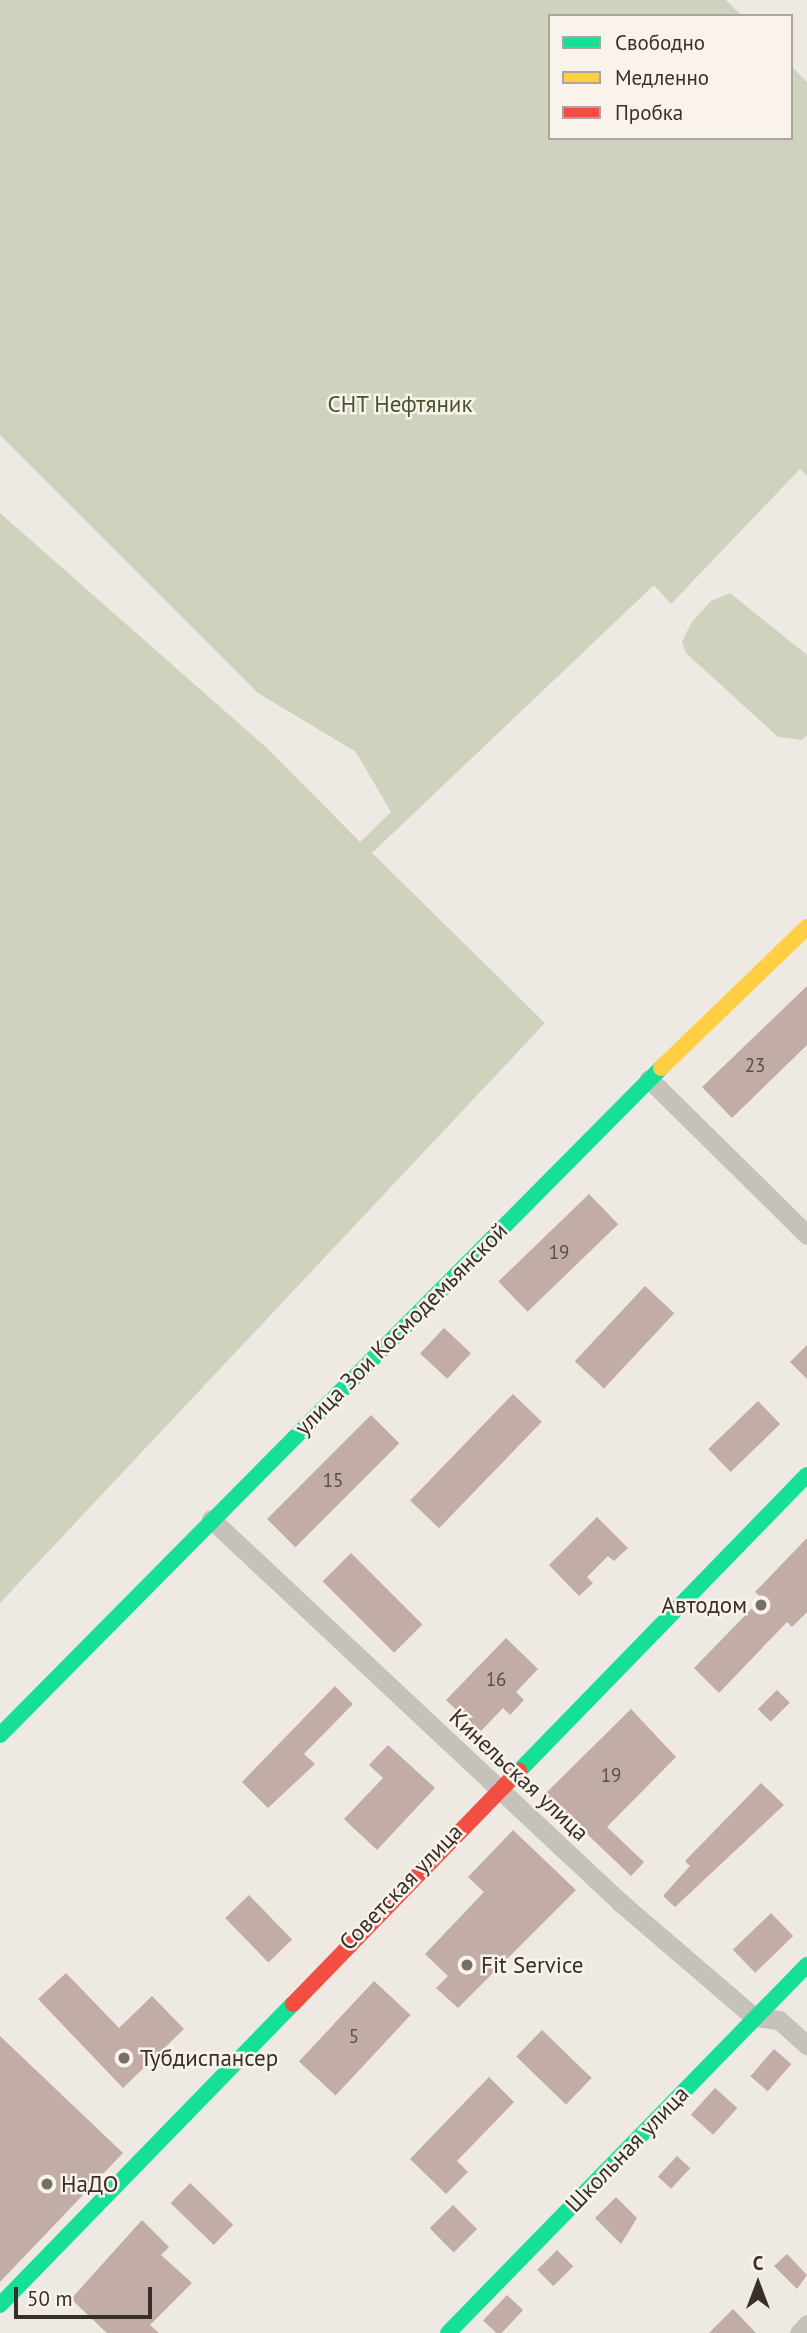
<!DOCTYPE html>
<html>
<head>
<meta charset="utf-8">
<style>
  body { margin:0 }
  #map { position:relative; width:807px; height:2333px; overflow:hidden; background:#eee9e3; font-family:"PT Sans",sans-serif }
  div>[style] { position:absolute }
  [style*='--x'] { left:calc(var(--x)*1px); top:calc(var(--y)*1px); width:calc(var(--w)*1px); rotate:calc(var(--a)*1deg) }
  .green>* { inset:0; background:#cfd3be }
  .building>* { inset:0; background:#c1ada5; transform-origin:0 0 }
  .street>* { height:19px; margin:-9.5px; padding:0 9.5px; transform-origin:9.5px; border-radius:9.5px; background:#c7c1bc }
  .fast>* { height:16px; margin:-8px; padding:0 8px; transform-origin:8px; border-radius:8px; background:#16e098 }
  .slow>* { height:16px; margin:-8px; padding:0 8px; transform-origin:8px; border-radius:8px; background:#ffcf43 }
  .jam>* { height:16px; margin:-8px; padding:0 8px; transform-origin:8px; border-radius:8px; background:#f24e42 }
  .dots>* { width:19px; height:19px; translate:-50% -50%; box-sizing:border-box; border:4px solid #f9f3eb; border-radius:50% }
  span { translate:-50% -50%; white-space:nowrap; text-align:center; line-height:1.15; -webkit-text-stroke:5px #f9f3eb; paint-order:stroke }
  .number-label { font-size:19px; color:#5a4e49 }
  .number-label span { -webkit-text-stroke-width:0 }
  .park-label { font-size:23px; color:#47552e }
  .street-label { font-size:23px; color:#382e2a }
  .poi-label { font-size:23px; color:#382e2a }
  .right { translate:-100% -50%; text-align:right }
  .left { translate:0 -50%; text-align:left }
  .legend { position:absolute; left:548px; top:14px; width:245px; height:126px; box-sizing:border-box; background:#f9f3eb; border:2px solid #aca49e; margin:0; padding:9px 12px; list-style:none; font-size:21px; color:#382e2a }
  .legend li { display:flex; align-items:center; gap:14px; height:35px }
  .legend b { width:35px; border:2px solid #aca49e }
  .north { position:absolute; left:723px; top:2249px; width:70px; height:70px; -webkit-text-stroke:5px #f9f3eb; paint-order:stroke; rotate:0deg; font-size:19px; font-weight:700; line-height:28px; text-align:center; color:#382e2a }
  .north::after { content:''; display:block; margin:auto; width:24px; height:32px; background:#382e2a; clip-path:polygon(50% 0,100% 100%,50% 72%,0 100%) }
  .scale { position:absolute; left:14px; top:2287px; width:138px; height:32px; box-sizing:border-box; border:4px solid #382e2a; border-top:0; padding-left:9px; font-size:21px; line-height:24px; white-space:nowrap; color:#382e2a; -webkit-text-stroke:5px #f9f3eb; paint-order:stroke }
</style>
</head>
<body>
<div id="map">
  <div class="green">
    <i style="clip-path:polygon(0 0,726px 0,742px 16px,550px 16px,550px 138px,791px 138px,791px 66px,807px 82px,807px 476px,800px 469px,671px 604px,654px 585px,372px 853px,545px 1023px,0 1603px,0 513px,268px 749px,360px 842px,391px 812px,356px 752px,258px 693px,0 435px)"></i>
    <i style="clip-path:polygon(730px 593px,807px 655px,807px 735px,802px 740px,778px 737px,686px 653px,682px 642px,691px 623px,711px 601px)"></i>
  </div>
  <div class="building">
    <i style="clip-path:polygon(807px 986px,807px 1045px,732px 1118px,702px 1087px)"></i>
    <i style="left:589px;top:1194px;width:42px;height:126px;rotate:46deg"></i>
    <i style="left:645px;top:1286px;width:40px;height:103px;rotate:43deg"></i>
    <i style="left:444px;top:1328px;width:37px;height:35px;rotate:43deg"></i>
    <i style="clip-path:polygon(807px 1345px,807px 1379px,790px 1362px)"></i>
    <i style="left:513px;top:1394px;width:40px;height:148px;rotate:44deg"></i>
    <i style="left:758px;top:1401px;width:32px;height:69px;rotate:46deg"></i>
    <i style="left:371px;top:1415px;width:40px;height:147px;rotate:45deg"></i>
    <i style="clip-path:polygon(597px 1517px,628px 1548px,614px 1561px,608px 1556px,587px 1577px,593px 1583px,579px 1596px,549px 1565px)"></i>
    <i style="clip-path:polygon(807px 1538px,807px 1612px,792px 1627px,787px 1622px,719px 1693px,694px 1668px,762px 1598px,755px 1592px)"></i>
    <i style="left:351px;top:1553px;width:101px;height:40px;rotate:45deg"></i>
    <i style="clip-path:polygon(506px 1638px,538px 1669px,516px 1692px,524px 1700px,510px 1715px,503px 1708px,480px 1732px,446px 1700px)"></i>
    <i style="clip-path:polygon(335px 1686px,353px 1704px,304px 1754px,315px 1764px,268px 1808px,242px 1782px)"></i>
    <i style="left:777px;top:1690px;width:18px;height:27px;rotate:45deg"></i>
    <i style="clip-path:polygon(631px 1709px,676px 1757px,607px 1827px,644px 1862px,631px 1876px,545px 1794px)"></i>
    <i style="clip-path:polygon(388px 1745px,435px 1788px,377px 1850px,344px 1819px,383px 1778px,369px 1765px)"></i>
    <i style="clip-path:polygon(761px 1783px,784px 1805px,675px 1907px,663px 1896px,690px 1866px,685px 1861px)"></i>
    <i style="clip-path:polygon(513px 1830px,576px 1890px,458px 2008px,436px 1988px,448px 1976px,425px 1954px,484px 1892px,468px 1877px)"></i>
    <i style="left:249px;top:1895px;width:62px;height:33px;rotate:46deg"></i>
    <i style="left:771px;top:1913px;width:32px;height:53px;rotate:46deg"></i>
    <i style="clip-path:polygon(66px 1973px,119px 2028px,152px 1996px,184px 2029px,123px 2088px,38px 1999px)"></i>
    <i style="left:374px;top:1981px;width:50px;height:110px;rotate:43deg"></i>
    <i style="left:542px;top:2030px;width:69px;height:37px;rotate:44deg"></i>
    <i style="clip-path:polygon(0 2036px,123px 2153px,0 2282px)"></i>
    <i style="left:774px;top:2049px;width:23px;height:36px;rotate:41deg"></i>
    <i style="clip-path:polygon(489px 2077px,514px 2102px,457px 2161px,468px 2172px,446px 2194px,410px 2159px)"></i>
    <i style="left:715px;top:2088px;width:30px;height:36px;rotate:42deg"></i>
    <i style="left:677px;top:2156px;width:18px;height:28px;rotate:43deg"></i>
    <i style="left:190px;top:2183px;width:60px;height:28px;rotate:44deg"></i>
    <i style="clip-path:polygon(616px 2197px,637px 2218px,621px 2244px,595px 2218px)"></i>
    <i style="left:453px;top:2205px;width:34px;height:33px;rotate:45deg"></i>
    <i style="clip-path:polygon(142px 2220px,169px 2247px,161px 2255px,192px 2283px,150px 2325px,159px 2333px,107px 2333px,71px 2299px)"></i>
    <i style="left:557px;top:2250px;width:23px;height:28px;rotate:45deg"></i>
    <i style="clip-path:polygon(787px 2254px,807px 2275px,797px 2289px,774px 2266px)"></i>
    <i style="left:507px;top:2295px;width:22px;height:35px;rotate:43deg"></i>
    <i style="clip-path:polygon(733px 2309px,756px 2333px,709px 2333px)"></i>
  </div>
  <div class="street">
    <i style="--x:649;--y:1079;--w:222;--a:44.6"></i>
    <i style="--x:211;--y:1519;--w:562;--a:43.12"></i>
    <i style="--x:621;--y:1903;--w:175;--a:40.6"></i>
    <i style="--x:754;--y:2017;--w:25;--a:7"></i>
    <i style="--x:779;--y:2020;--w:38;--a:42"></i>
    <i style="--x:799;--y:2333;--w:12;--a:-48"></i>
  </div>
  <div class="fast">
    <i style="--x:0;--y:1735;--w:939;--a:-45.26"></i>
    <i style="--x:519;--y:1771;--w:413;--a:-45.8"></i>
    <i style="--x:0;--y:2305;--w:420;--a:-45.8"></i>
    <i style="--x:448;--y:2333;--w:514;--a:-45.71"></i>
  </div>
  <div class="slow">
    <i style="--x:661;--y:1068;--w:203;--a:-44"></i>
  </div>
  <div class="jam">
    <i style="--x:293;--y:2004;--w:325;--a:-45.9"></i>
  </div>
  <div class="dots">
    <i style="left:761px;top:1605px;background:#786f6b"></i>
    <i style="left:467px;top:1965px;background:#786f6b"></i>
    <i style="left:124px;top:2058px;background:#786f6b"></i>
    <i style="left:47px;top:2184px;background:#786f6b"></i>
  </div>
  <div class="number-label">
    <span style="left:755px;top:1066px">23</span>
    <span style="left:559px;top:1253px">19</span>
    <span style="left:333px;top:1481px">15</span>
    <span style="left:496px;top:1680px">16</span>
    <span style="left:611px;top:1776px">19</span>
    <span style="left:354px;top:2037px">5</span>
  </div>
  <div class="park-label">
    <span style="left:400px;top:404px">СНТ Нефтяник</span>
  </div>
  <div class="street-label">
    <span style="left:401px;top:1329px;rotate:-45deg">улица Зои Космодемьянской</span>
    <span style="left:519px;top:1775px;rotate:43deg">Кинельская улица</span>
    <span style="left:401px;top:1887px;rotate:-46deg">Советская улица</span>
    <span style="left:627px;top:2149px;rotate:-46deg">Школьная улица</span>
  </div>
  <div class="poi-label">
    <span class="right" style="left:747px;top:1605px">Автодом</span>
    <span class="left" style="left:481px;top:1965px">Fit Service</span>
    <span class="left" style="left:140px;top:2058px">Тубдиспансер</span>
    <span class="left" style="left:61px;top:2184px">НаДО</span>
  </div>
  <ul class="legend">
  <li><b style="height:9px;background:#16e098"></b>Свободно</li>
  <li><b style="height:9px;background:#ffcf43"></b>Медленно</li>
  <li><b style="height:9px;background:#f24e42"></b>Пробка</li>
  </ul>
  <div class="north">С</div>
  <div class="scale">50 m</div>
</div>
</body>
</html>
